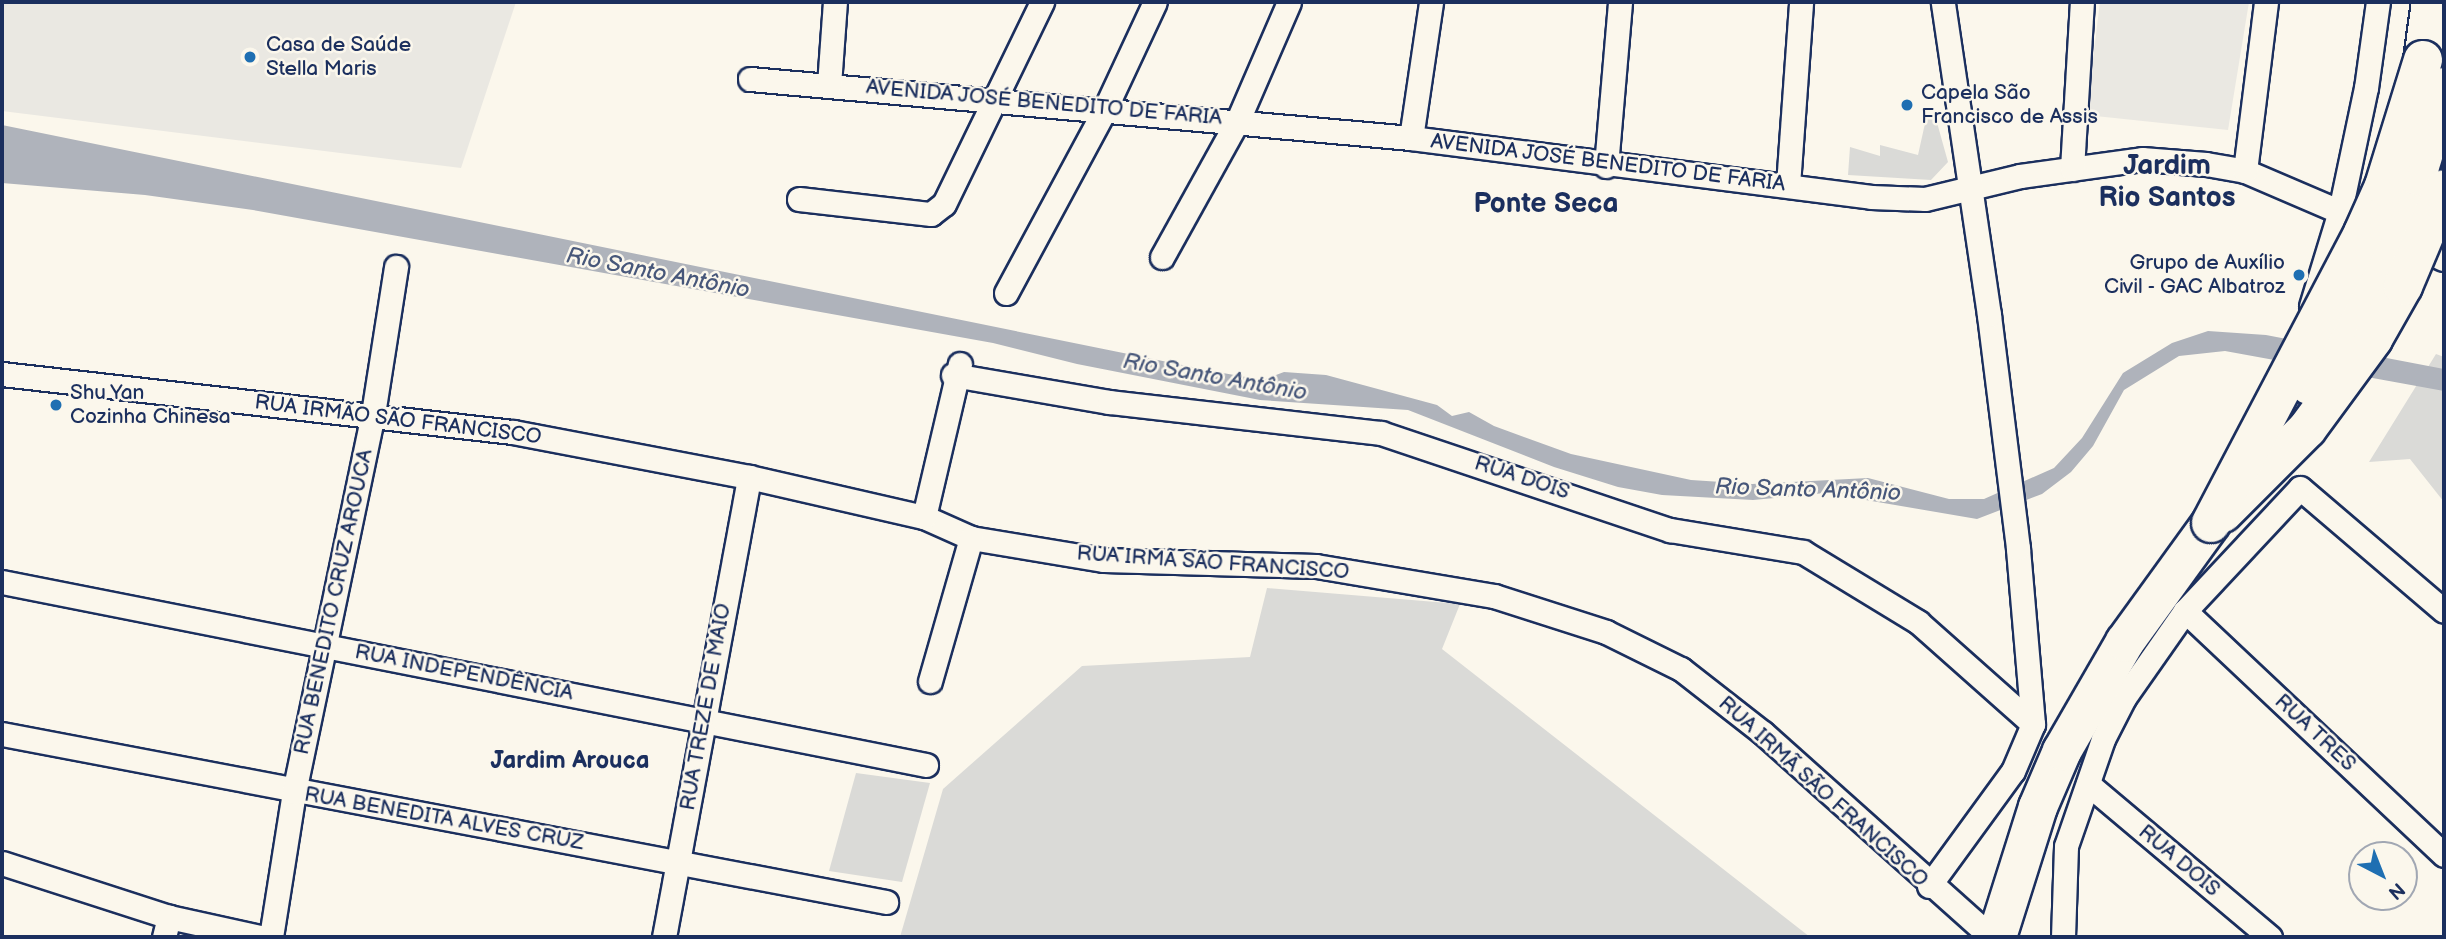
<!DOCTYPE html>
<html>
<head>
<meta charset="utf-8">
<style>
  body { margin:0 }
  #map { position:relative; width:2446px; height:939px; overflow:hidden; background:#fbf7ec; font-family:"Balsamiq Sans",sans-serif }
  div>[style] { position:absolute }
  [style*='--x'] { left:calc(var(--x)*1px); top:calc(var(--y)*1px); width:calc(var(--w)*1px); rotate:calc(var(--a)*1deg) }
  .built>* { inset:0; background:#eae8e2 }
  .green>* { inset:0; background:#dadad7 }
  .water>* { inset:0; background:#afb3bb }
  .roads { filter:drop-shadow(2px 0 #1b2f5e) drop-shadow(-2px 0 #1b2f5e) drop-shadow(0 2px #1b2f5e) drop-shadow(0 -2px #1b2f5e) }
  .minor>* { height:23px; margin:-11.5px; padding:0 11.5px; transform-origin:11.5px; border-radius:11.5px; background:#fbf7ec }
  .trunk>* { height:38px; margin:-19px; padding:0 19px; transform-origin:19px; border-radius:19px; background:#fbf7ec }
  .motorway>* { height:38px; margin:-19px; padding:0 19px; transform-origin:19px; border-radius:19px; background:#fbf7ec }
  .bridges { filter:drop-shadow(2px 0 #1b2f5e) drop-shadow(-2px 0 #1b2f5e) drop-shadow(0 2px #1b2f5e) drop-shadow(0 -2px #1b2f5e) }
  .motorway-bridge>* { height:38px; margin:-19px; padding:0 19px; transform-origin:19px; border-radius:19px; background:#fbf7ec }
  .dots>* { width:19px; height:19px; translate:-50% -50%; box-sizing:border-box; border:4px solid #fbf7ec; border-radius:50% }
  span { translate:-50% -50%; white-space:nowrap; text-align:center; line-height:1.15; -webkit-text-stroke:5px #fbf7ec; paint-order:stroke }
  .poi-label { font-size:21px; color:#1b2f5e }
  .left { translate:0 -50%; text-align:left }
  .right { translate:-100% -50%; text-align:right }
  .street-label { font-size:21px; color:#1b2f5e }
  .water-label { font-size:23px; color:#47577a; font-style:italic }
  .quarter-label { font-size:24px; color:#1b2f5e; font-weight:700 }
  .district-label { font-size:28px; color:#1b2f5e; font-weight:700 }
  .frame { position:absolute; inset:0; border:4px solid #1b2f5e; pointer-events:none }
  .north { position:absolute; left:2348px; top:841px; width:70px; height:70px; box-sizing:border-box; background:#fbf7ec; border:2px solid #a1a7b3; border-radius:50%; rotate:138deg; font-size:19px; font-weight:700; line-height:28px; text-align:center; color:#1b2f5e }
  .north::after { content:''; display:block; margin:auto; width:24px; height:32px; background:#1f6fb2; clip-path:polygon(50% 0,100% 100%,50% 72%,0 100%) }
</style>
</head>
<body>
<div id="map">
  <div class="built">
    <i style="clip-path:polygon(2px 2px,516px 2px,461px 168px,2px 111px)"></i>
    <i style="clip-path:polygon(2100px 2px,2249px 2px,2228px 130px,2086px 115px)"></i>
  </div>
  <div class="green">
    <i style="clip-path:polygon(1926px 119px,1936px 119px,1948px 162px,1931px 180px,1848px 175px,1850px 147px,1880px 156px,1880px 145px,1918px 155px)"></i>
    <i style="clip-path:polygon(2436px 354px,2444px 357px,2444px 502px,2410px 459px,2369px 462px)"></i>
    <i style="clip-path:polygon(1267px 588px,1460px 604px,1442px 649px,1810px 937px,900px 937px,943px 789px,1082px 666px,1250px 657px)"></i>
    <i style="clip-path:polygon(856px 773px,930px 783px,902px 882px,829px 871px)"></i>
  </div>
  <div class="water">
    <i style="clip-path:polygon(2px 125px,1217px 372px,1263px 380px,1284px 372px,1326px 375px,1437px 405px,1452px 416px,1469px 412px,1494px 426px,1571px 454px,1691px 480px,1752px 484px,1868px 478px,1949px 499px,1984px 499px,2054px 468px,2082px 438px,2123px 373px,2172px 343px,2208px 331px,2266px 335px,2444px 369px,2444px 391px,2225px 351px,2179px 356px,2124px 390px,2093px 446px,2071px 472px,2042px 494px,1977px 519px,1825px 493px,1753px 500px,1662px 495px,1618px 487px,1554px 467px,1408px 410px,1260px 400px,1077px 364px,993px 343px,253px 210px,145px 195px,2px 183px)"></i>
  </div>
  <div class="roads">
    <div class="minor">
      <i style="--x:750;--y:79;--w:664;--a:5.1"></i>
      <i style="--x:1411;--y:138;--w:464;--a:7.3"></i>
      <i style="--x:1871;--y:197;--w:54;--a:2.1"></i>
      <i style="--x:1925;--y:199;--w:98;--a:-13.6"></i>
      <i style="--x:2020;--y:176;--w:123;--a:-7.9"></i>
      <i style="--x:2142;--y:159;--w:64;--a:4.5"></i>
      <i style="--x:2206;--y:164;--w:40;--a:10"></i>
      <i style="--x:2245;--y:171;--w:145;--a:23.2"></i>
      <i style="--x:829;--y:85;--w:83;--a:-85.9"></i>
      <i style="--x:1411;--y:138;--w:137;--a:-81.6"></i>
      <i style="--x:1606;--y:166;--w:165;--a:-85.1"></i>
      <i style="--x:2072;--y:169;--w:167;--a:-86.6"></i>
      <i style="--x:2245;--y:171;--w:170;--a:-82.9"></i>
      <i style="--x:1788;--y:185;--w:183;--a:-85.9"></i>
      <i style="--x:799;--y:199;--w:133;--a:6.5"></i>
      <i style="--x:931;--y:214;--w:16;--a:-38"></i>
      <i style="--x:944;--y:204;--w:225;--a:-64.1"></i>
      <i style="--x:2409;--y:243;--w:38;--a:25"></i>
      <i style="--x:1162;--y:257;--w:157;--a:-61"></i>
      <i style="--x:1238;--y:120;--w:129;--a:-66.6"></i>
      <i style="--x:1006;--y:293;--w:209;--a:-61.7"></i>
      <i style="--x:1105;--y:109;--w:118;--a:-65"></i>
      <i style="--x:2311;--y:306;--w:99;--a:-73"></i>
      <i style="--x:2340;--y:211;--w:126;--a:-78.1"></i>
      <i style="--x:2366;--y:88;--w:87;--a:-82.1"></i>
      <i style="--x:2;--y:374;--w:514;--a:6.48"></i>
      <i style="--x:513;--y:432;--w:240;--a:10.8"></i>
      <i style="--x:749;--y:477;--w:180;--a:12.9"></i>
      <i style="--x:924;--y:517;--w:51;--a:24.1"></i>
      <i style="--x:971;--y:538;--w:135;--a:9.4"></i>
      <i style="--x:1104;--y:560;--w:212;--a:1.6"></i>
      <i style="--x:1316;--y:566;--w:181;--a:9.6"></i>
      <i style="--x:1494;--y:596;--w:118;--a:17.8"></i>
      <i style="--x:1606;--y:632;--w:84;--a:26.3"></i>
      <i style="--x:1681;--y:669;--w:104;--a:38"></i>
      <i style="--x:1763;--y:733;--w:306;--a:41.8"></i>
      <i style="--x:953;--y:375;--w:158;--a:9.8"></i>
      <i style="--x:1109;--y:402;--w:274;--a:6.5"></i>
      <i style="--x:1381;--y:433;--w:305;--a:18.6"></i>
      <i style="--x:1670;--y:530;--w:135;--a:9.4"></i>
      <i style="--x:1803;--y:552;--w:135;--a:31.3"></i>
      <i style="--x:1918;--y:622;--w:154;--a:41.6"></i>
      <i style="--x:2300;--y:488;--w:189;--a:40.5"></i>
      <i style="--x:924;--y:517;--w:157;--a:-76.8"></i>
      <i style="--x:2;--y:582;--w:942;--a:11.2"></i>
      <i style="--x:2185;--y:611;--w:356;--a:43.3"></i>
      <i style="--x:930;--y:681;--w:149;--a:-74"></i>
      <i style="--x:2;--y:734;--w:900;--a:10.76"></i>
      <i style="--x:2088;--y:784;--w:238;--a:40.1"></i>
      <i style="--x:2;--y:863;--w:176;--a:17.9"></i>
      <i style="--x:169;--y:917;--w:93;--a:12.4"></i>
      <i style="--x:1929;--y:886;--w:142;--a:-53.9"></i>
      <i style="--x:2013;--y:771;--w:51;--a:-66.9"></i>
      <i style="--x:2033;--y:724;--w:177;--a:-94.9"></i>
      <i style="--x:2018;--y:548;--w:235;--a:-97.1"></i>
      <i style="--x:1989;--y:315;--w:316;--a:-98.4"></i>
      <i style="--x:164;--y:937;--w:21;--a:-76"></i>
      <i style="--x:271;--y:937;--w:147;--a:-81"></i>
      <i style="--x:294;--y:792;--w:386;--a:-78.2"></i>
      <i style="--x:373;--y:414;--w:149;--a:-81.1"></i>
      <i style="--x:664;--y:937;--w:468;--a:-79.5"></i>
      <i style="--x:2063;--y:937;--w:91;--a:-88.1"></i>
      <i style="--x:2066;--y:846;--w:113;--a:-70.9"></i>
      <i style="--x:2103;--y:739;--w:46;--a:-62.9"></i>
      <i style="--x:2124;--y:698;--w:106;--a:-55"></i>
      <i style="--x:2185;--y:611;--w:168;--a:-46.9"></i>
    </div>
    <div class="trunk">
      <i style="--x:1997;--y:937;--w:136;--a:-72.5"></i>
      <i style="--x:2038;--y:807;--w:61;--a:-66.8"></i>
      <i style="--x:2062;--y:751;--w:126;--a:-60"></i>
      <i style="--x:2125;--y:642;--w:147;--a:-54.1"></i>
    </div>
    <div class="motorway">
      <i style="--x:2423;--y:60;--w:59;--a:-82.1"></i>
    </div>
  </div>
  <div class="bridges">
    <div class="motorway-bridge">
      <i style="--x:2309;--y:385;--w:149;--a:-59.8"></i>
      <i style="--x:2384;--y:256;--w:87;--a:-67.6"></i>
      <i style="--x:2417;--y:176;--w:93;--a:-73.1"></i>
      <i style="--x:2223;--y:513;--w:119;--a:-45"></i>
      <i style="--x:2307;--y:429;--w:112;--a:-53.7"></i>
      <i style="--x:2373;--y:339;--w:61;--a:-60.5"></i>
      <i style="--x:2403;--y:286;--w:105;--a:-67.1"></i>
      <i style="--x:2211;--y:523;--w:327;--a:-62.3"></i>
      <i style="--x:2363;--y:233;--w:51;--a:-65.9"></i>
      <i style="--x:2384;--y:186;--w:132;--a:-72.8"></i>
    </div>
  </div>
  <div class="dots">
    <i style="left:250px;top:57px;background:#1f6fb2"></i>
    <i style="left:1907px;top:105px;background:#1f6fb2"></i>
    <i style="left:2299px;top:275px;background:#1f6fb2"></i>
    <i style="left:56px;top:405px;background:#1f6fb2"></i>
  </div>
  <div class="poi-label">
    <span class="left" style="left:266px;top:57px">Casa de Saúde<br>Stella Maris</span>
    <span class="left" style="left:1921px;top:105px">Capela São<br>Francisco de Assis</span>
    <span class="right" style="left:2285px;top:275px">Grupo de Auxílio<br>Civil - GAC Albatroz</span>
    <span class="left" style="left:70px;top:405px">Shu Yan<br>Cozinha Chinesa</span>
  </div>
  <div class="street-label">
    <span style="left:1044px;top:103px;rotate:5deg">AVENIDA JOSÉ BENEDITO DE FARIA</span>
    <span style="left:1608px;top:163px;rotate:7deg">AVENIDA JOSÉ BENEDITO DE FARIA</span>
    <span style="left:398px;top:420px;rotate:7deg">RUA IRMÃO SÃO FRANCISCO</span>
    <span style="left:1522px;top:478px;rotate:18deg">RUA DOIS</span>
    <span style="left:1213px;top:563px;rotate:4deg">RUA IRMÃ SÃO FRANCISCO</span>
    <span style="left:334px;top:602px;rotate:-78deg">RUA BENEDITO CRUZ AROUCA</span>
    <span style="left:464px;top:673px;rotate:11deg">RUA INDEPENDÊNCIA</span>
    <span style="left:706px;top:707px;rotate:-80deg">RUA TREZE DE MAIO</span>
    <span style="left:2315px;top:733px;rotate:43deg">RUA TRES</span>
    <span style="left:1823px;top:792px;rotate:42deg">RUA IRMÃ SÃO FRANCISCO</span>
    <span style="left:444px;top:819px;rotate:10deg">RUA BENEDITA ALVES CRUZ</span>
    <span style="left:2179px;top:861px;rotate:40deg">RUA DOIS</span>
  </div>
  <div class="water-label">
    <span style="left:658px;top:273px;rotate:11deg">Rio Santo Antônio</span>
    <span style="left:1215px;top:377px;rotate:10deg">Rio Santo Antônio</span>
    <span style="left:1808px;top:490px;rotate:2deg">Rio Santo Antônio</span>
  </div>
  <div class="quarter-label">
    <span style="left:570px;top:761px">Jardim Arouca</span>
  </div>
  <div class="district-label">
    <span style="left:2167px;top:182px">Jardim<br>Rio Santos</span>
    <span style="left:1546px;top:204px">Ponte Seca</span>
  </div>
  <div class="frame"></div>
  <div class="north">N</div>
</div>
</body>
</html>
